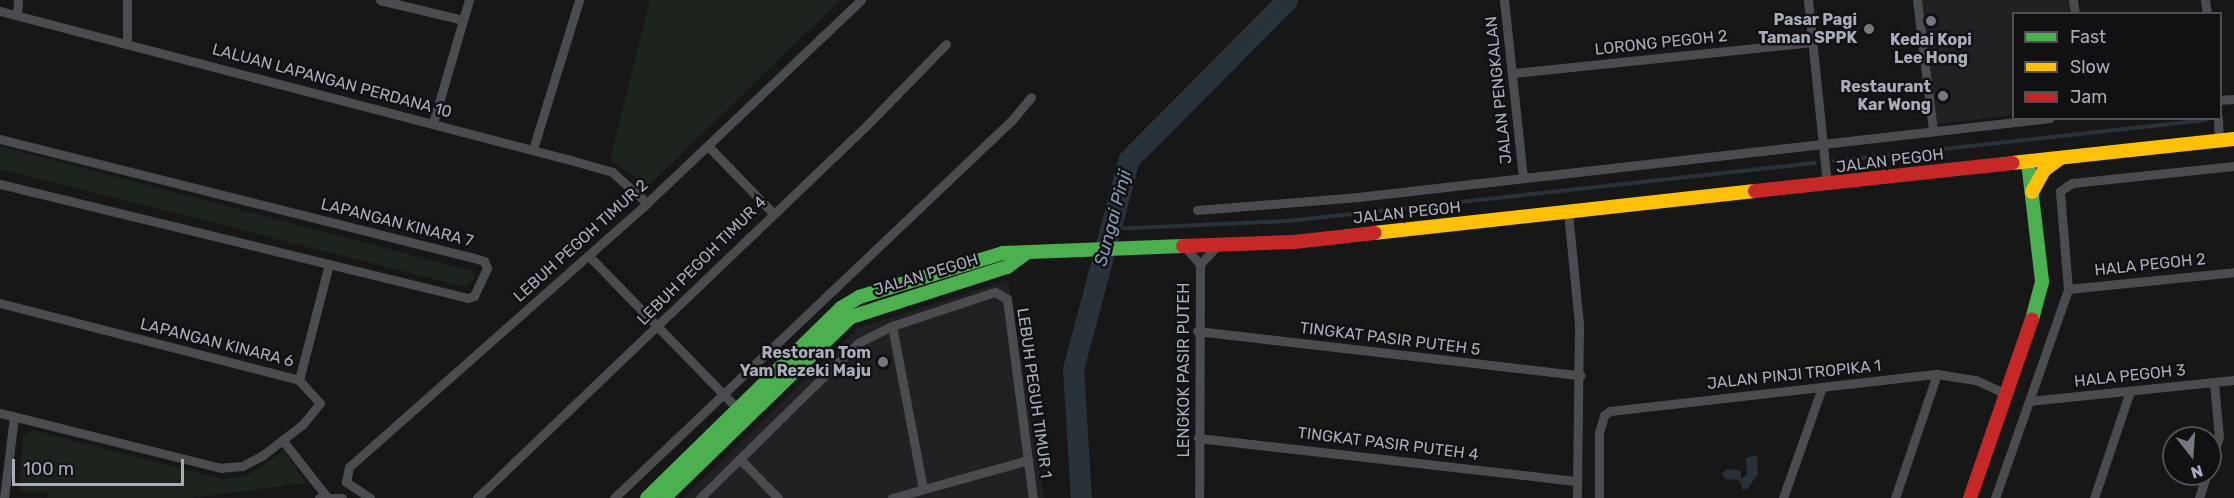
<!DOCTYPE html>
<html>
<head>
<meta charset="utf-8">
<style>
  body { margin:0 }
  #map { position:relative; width:2234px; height:498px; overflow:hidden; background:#171717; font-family:Rubik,sans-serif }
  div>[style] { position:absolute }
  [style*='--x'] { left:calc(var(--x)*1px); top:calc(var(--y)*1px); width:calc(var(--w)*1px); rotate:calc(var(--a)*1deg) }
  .built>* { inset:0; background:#212123 }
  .green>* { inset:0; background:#1d241e }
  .water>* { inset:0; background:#2a3239 }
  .stream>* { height:4px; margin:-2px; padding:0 2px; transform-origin:2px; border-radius:2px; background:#2a3239 }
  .river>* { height:21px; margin:-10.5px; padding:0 10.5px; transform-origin:10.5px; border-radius:10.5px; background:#2a3239 }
  .street>* { height:9px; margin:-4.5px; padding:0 4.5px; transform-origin:4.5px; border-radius:4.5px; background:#4b4c50 }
  .fast>* { height:14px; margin:-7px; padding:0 7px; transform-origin:7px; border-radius:7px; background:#4caf50 }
  .slow>* { height:14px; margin:-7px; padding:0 7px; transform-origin:7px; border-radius:7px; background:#ffc107 }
  .jam>* { height:14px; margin:-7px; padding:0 7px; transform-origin:7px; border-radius:7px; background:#c62828 }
  .dots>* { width:16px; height:16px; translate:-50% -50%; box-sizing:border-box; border:3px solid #111113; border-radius:50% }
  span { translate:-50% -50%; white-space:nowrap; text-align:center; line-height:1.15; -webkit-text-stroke:5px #111113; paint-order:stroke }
  .poi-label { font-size:16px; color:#a8adb8; font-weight:700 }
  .right { translate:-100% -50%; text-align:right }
  .street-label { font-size:16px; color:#a8adb8 }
  .water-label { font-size:18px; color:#7f9bb3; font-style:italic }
  .legend { position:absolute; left:2012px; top:12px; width:210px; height:108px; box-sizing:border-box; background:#111113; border:2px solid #4d4f55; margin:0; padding:8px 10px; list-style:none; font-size:18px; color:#a8adb8 }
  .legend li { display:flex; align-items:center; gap:12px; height:30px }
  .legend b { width:30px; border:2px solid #4d4f55 }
  .north { position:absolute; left:2162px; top:426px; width:60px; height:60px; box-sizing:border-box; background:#111113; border:2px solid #4d4f55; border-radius:50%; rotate:163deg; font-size:16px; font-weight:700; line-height:24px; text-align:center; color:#a8adb8 }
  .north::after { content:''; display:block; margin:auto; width:21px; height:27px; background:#757880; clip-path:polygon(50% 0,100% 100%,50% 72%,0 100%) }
  .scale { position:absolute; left:12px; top:459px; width:172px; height:27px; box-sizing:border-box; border:3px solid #a8adb8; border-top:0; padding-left:8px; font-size:18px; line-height:21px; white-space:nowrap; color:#a8adb8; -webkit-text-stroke:4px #111113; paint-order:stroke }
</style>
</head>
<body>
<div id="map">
  <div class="built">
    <i style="clip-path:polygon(1922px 0,2069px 0,2070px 13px,2014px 14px,2013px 115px,1937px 124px)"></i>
    <i style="clip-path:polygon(1008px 280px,1044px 498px,683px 498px,858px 328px)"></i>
  </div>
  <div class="green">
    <i style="clip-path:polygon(650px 0,840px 0,648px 186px,610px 160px)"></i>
    <i style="clip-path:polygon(0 146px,472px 271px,475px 278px,466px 287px,0 169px)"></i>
    <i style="clip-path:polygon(32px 430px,222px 479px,245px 477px,284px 451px,306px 483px,190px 498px,48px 498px,46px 492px,19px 491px,23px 437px)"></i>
  </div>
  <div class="water">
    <i style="clip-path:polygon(1757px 455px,1758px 474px,1748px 488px,1743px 490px,1739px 480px,1725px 479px,1722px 473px,1727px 469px,1741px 471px,1741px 479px,1747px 474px,1746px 458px)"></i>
  </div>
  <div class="stream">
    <i style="--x:1834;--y:161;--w:374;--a:-6.3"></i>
    <i style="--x:1110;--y:229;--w:178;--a:-2.6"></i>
    <i style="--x:1288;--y:221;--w:530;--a:-6.28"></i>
  </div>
  <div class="river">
    <i style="--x:1081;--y:498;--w:129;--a:-93.5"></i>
    <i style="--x:1073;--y:369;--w:217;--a:-75.1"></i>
    <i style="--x:1129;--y:159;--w:224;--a:-45.2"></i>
  </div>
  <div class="street">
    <i style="--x:127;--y:0;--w:43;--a:90"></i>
    <i style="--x:380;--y:0;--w:85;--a:13.5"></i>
    <i style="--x:1504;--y:0;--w:179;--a:83.9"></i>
    <i style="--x:1808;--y:0;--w:186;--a:84.1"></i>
    <i style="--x:1917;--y:0;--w:132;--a:83"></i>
    <i style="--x:2073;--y:0;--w:14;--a:82"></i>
    <i style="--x:2205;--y:0;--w:14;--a:82"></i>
    <i style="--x:0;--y:11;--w:593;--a:14.65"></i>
    <i style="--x:574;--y:161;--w:40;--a:16"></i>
    <i style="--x:612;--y:172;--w:47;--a:41.5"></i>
    <i style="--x:17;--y:15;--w:15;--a:-86"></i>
    <i style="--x:1513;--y:73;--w:301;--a:-5.9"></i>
    <i style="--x:2220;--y:100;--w:14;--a:-4"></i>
    <i style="--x:2218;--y:118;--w:23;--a:88"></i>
    <i style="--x:433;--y:123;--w:128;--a:-73.7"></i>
    <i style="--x:0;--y:139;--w:486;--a:14.1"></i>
    <i style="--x:471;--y:257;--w:14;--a:17"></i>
    <i style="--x:484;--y:261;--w:8;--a:67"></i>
    <i style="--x:487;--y:268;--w:31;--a:115"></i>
    <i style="--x:474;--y:296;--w:6;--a:162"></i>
    <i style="--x:468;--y:298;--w:482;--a:-166.3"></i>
    <i style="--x:708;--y:146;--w:92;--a:45.9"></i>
    <i style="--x:533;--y:149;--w:156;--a:-72.8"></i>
    <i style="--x:1197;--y:210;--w:162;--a:-4.6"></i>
    <i style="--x:1358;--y:197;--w:696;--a:-6.51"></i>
    <i style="--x:1568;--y:212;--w:114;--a:84.4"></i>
    <i style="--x:1579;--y:325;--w:173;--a:90.7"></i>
    <i style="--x:1185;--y:247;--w:23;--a:49"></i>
    <i style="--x:1200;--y:264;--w:234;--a:90.2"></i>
    <i style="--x:588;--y:255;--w:215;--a:45.8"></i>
    <i style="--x:1200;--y:264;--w:25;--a:-47"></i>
    <i style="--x:2068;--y:289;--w:167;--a:-5.8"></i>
    <i style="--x:0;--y:303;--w:309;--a:14.4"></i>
    <i style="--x:299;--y:380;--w:31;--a:48"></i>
    <i style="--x:320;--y:403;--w:27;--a:129"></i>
    <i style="--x:303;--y:424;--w:51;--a:142.2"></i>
    <i style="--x:263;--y:455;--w:24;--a:152"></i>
    <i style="--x:242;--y:466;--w:21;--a:175"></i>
    <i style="--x:221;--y:468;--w:228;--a:-166"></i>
    <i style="--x:892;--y:326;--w:165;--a:79.2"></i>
    <i style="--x:1197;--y:331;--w:386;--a:6.6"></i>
    <i style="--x:299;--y:380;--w:120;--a:-75.5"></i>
    <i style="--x:2030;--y:401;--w:205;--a:-5.9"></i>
    <i style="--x:1198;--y:438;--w:379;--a:6.5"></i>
    <i style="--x:283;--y:441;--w:71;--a:51.8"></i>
    <i style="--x:741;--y:460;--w:53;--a:45.8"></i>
    <i style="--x:2210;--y:465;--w:29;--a:-72"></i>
    <i style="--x:2219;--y:437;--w:54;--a:-95.3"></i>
    <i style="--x:4;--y:498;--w:82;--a:-83"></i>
    <i style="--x:319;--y:498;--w:23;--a:0"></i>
    <i style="--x:370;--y:498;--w:29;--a:-146"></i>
    <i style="--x:346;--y:482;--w:15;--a:-79"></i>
    <i style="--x:349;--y:467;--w:398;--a:-41.5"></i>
    <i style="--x:647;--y:203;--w:295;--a:-43.5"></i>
    <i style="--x:477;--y:498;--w:540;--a:-43.72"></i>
    <i style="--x:867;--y:125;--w:113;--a:-45.7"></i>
    <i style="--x:614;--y:498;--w:547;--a:-43.52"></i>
    <i style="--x:1011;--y:121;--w:31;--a:-50"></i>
    <i style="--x:700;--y:498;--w:221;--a:-44.5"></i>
    <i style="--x:858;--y:343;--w:38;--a:-27"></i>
    <i style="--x:892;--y:326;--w:108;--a:-18.3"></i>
    <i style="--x:995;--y:292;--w:14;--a:30"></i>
    <i style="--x:1007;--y:299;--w:201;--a:82.6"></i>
    <i style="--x:892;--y:498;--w:141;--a:-15.6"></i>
    <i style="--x:1599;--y:498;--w:65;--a:-90"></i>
    <i style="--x:1599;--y:433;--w:19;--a:-74"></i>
    <i style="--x:1604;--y:415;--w:7;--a:-34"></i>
    <i style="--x:1610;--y:411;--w:329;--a:-6.5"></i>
    <i style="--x:1937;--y:374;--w:39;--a:9"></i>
    <i style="--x:1976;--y:380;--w:31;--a:25"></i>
    <i style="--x:1783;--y:498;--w:118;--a:-70.6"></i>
    <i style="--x:1895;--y:498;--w:131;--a:-71.3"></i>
    <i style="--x:1995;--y:498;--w:221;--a:-70.7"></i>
    <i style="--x:2068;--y:289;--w:98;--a:-94.7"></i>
    <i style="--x:2060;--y:191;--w:14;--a:-34"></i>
    <i style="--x:2072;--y:183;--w:163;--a:-6"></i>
    <i style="--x:2094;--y:498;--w:113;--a:-71.4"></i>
    <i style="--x:2199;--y:498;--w:25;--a:-72"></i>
  </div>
  <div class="fast">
    <i style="--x:2028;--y:162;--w:121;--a:83.3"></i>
    <i style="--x:2042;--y:282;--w:38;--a:105"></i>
    <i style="--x:647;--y:498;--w:272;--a:-44.4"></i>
    <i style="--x:841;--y:308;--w:21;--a:-31"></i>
    <i style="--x:859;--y:297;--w:151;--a:-17"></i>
    <i style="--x:1003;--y:253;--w:180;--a:-2.2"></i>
    <i style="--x:664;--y:498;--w:260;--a:-44.1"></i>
    <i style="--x:851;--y:317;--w:164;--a:-17.8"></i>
    <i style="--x:1007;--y:267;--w:22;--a:-36"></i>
  </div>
  <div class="slow">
    <i style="--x:2012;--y:163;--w:223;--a:-6.2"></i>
    <i style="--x:2032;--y:192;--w:25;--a:-61"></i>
    <i style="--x:2044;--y:170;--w:19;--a:-36"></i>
    <i style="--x:1374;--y:233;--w:383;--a:-6.3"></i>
  </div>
  <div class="jam">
    <i style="--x:1755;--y:191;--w:259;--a:-6.2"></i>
    <i style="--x:1183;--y:246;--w:111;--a:-2.1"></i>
    <i style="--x:1294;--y:242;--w:81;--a:-6.4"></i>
    <i style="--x:1970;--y:498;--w:189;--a:-70.9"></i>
  </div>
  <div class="dots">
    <i style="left:1931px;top:21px;background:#757880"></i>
    <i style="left:1869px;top:29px;background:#757880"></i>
    <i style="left:1943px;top:96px;background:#757880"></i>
    <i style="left:883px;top:362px;background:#757880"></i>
  </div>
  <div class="poi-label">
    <span class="right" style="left:1857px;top:29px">Pasar Pagi<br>Taman SPPK</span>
    <span style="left:1931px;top:49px">Kedai Kopi<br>Lee Hong</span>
    <span class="right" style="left:1931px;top:96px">Restaurant<br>Kar Wong</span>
    <span class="right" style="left:871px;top:362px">Restoran Tom<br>Yam Rezeki Maju</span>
  </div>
  <div class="street-label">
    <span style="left:1661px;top:43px;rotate:-6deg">LORONG PEGOH 2</span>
    <span style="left:332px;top:81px;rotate:15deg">LALUAN LAPANGAN PERDANA 10</span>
    <span style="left:1499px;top:90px;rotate:-96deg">JALAN PENGKALAN</span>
    <span style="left:1890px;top:161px;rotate:-7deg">JALAN PEGOH</span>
    <span style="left:1407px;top:213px;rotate:-6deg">JALAN PEGOH</span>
    <span style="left:397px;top:223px;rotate:14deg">LAPANGAN KINARA 7</span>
    <span style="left:581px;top:241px;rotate:-42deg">LEBUH PEGOH TIMUR 2</span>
    <span style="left:702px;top:261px;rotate:-45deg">LEBUH PEGOH TIMUR 4</span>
    <span style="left:2150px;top:265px;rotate:-6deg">HALA PEGOH 2</span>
    <span style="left:926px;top:275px;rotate:-17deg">JALAN PEGOH</span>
    <span style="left:1390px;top:339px;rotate:7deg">TINGKAT PASIR PUTEH 5</span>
    <span style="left:217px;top:343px;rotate:14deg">LAPANGAN KINARA 6</span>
    <span style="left:1184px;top:370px;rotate:-90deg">LENGKOK PASIR PUTEH</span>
    <span style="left:1794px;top:375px;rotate:-6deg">JALAN PINJI TROPIKA 1</span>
    <span style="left:2130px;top:376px;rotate:-6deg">HALA PEGOH 3</span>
    <span style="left:1034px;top:393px;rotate:82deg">LEBUH PEGUH TIMUR 1</span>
    <span style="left:1388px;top:444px;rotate:7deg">TINGKAT PASIR PUTEH 4</span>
  </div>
  <div class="water-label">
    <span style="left:1113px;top:218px;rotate:-75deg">Sungai Pinji</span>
  </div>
  <ul class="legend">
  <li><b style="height:8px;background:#4caf50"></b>Fast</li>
  <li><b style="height:8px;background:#ffc107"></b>Slow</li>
  <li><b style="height:8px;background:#c62828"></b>Jam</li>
  </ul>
  <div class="north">N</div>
  <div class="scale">100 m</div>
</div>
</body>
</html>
